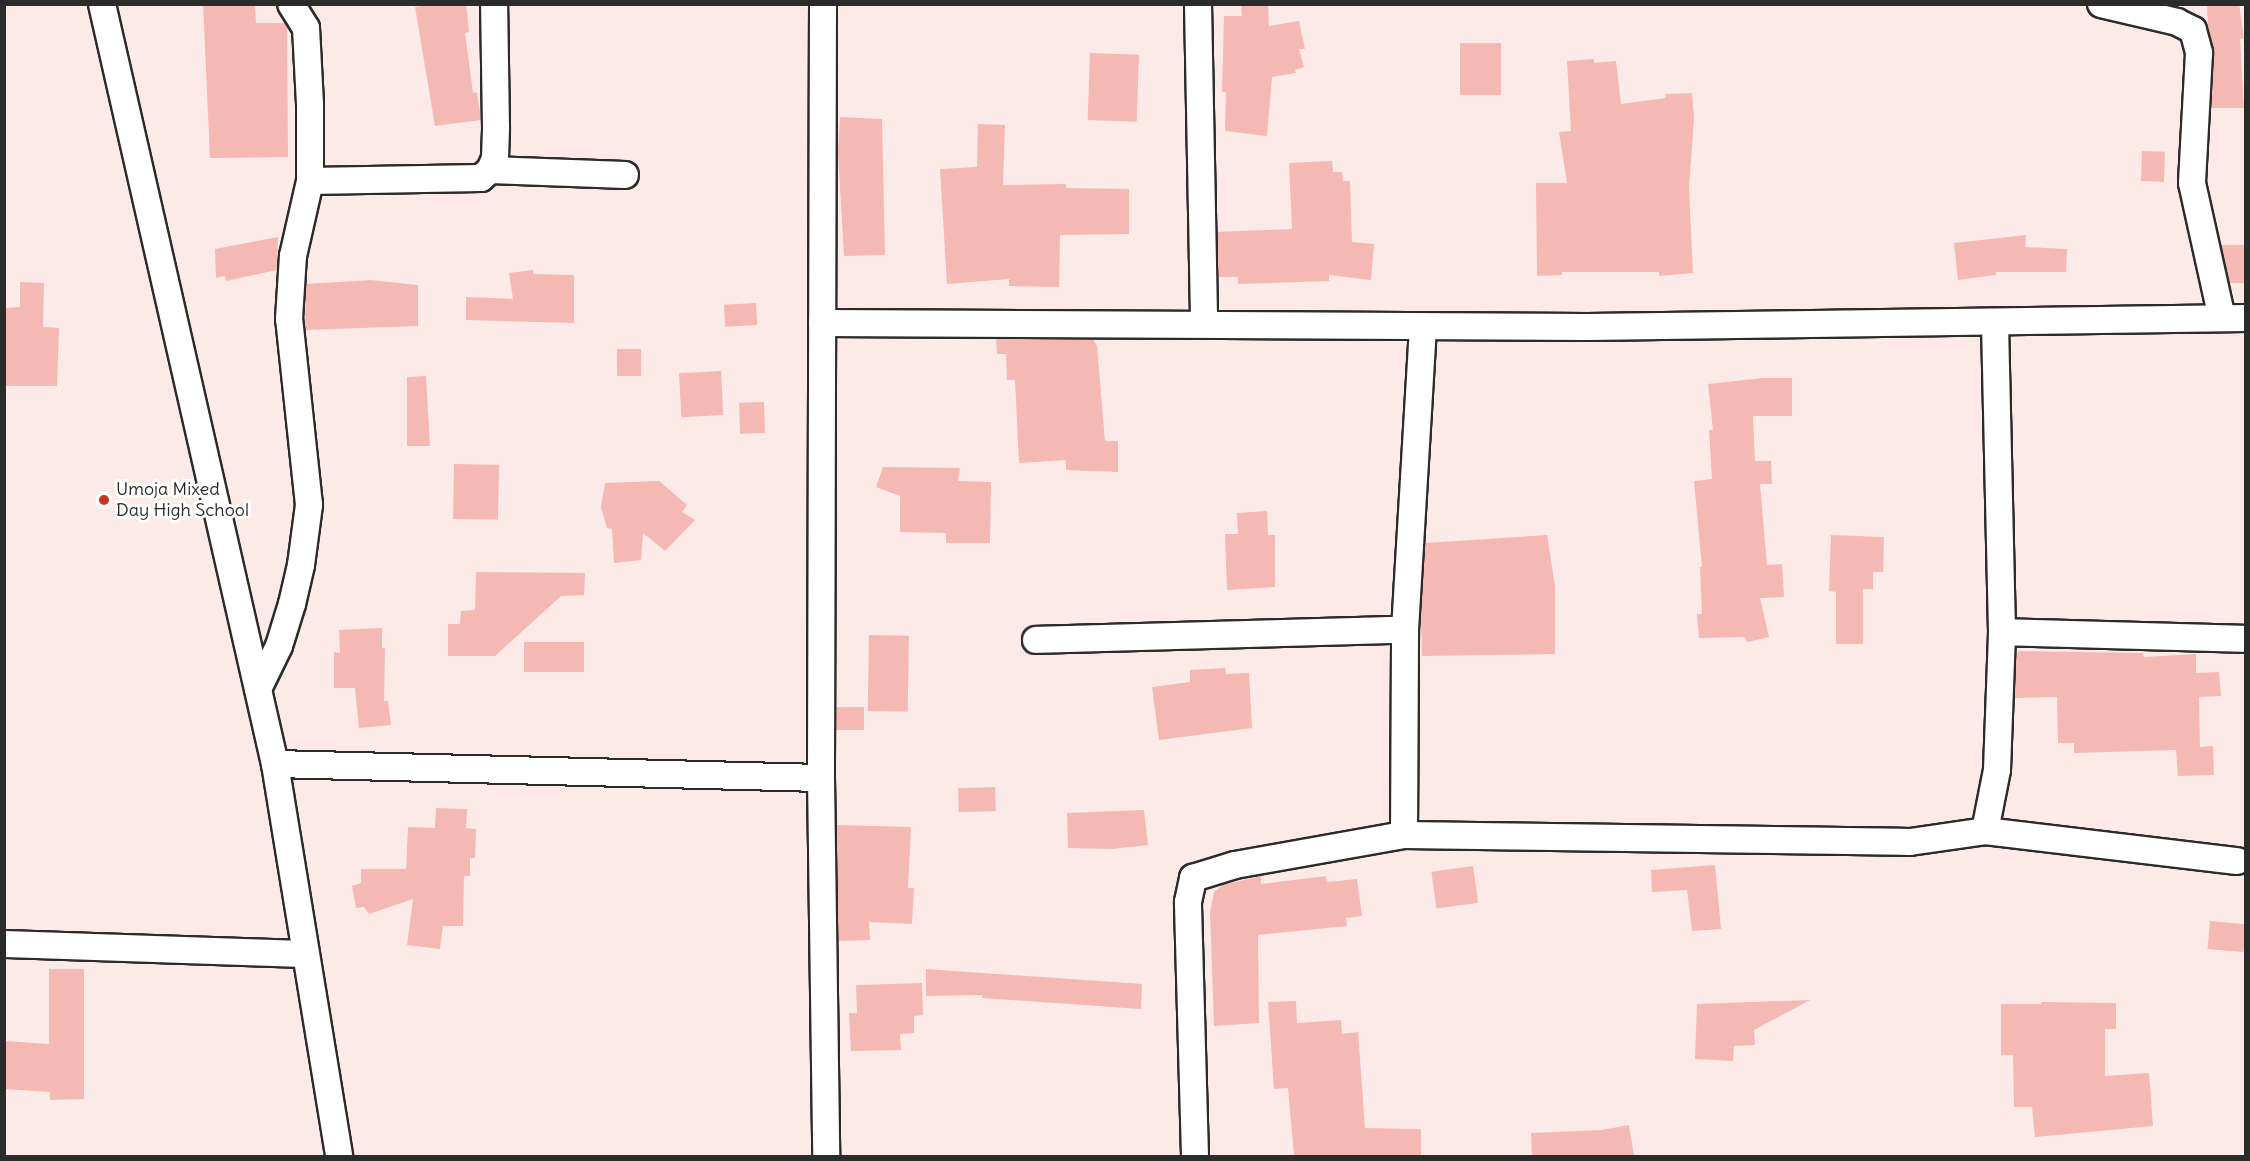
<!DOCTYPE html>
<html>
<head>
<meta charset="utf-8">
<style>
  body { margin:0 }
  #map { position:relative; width:2250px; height:1161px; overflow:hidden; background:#fceae8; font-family:Delius,sans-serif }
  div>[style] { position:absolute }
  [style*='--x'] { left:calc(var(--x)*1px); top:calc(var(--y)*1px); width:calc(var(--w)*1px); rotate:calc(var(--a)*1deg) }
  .building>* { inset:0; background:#f5b9b4; transform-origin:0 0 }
  .roads { filter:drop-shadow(2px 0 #2b2b2b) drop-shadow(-2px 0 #2b2b2b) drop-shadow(0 2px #2b2b2b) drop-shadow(0 -2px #2b2b2b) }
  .street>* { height:26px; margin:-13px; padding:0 13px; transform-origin:13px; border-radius:13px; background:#fff }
  .dots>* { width:16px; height:16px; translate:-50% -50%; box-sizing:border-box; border:3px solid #fff; border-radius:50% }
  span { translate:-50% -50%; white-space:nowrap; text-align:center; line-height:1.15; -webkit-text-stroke:6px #fff; paint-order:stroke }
  .poi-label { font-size:18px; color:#2b2b2b }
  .left { translate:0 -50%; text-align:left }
  .frame { position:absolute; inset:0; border:6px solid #2b2b2b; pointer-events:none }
</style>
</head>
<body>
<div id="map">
  <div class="building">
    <i style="clip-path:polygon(203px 4px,255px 4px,256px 23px,285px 23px,287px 26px,288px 157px,210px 158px)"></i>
    <i style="clip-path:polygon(436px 4px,466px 4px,469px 32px,465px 33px,473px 93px,477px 92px,481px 120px,435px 126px,415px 7px)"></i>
    <i style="clip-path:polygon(1241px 4px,1268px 4px,1269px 26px,1299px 21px,1305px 49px,1299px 49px,1304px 67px,1295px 70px,1296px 73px,1272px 77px,1267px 136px,1225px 131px,1226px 92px,1222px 92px,1224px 16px,1242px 16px)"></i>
    <i style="clip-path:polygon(2207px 4px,2239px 4px,2244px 38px,2240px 39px,2244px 108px,2211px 108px,2214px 54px,2208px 27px)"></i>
    <i style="left:1460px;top:43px;width:41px;height:52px"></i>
    <i style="left:1090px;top:53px;width:49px;height:67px;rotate:2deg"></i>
    <i style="clip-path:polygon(1594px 59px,1594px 63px,1616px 61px,1621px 104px,1666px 98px,1666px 94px,1692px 93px,1694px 118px,1689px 188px,1693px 273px,1659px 276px,1659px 272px,1562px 272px,1562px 275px,1537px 276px,1536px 183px,1567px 183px,1559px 132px,1571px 131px,1567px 61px)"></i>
    <i style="clip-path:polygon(840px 117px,882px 119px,885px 255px,844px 256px,838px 153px)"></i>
    <i style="clip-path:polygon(978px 124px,1005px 125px,1003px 185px,1066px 184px,1066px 188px,1129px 189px,1129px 234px,1060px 235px,1059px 287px,1009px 286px,1009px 279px,947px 284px,940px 169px,977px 167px)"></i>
    <i style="left:2142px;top:151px;width:23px;height:30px;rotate:2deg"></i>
    <i style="clip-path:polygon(1332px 161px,1333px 172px,1342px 172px,1343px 181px,1350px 181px,1352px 242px,1374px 244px,1371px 280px,1329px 275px,1329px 281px,1238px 284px,1238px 277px,1218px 277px,1217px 232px,1292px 229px,1289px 163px)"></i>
    <i style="clip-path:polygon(2026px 235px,2025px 247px,2067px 249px,2066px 272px,1996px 272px,1996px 275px,1958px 280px,1954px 243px)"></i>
    <i style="clip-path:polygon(278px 237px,277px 270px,226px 281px,225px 276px,216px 278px,215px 249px)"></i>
    <i style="clip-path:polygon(2221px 245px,2246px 245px,2246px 283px,2229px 283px)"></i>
    <i style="clip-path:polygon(533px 270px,533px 274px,574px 275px,574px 323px,466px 320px,466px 297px,513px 299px,509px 273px)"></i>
    <i style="clip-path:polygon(371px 280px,418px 285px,418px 326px,305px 330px,306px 284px)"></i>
    <i style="clip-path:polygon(20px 282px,44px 283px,43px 327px,59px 328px,57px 386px,4px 386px,4px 308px,20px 307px)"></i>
    <i style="left:756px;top:303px;width:22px;height:32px;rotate:87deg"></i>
    <i style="clip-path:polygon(996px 339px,1093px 339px,1097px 346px,1105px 441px,1118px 441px,1118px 472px,1066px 470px,1066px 460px,1019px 463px,1015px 380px,1007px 380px,1006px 354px,997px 354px)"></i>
    <i style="left:617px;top:349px;width:24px;height:27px"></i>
    <i style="left:721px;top:371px;width:44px;height:42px;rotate:87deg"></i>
    <i style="clip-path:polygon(426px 376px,430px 446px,407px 446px,407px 377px)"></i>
    <i style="clip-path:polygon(1763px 378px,1792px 378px,1792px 416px,1753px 416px,1755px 461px,1771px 461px,1772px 484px,1760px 484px,1767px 565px,1782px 564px,1784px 597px,1760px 598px,1769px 637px,1747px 642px,1745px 637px,1699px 638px,1697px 614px,1702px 614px,1700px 567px,1702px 567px,1694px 481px,1712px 479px,1709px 430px,1713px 430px,1708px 384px)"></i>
    <i style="left:764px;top:402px;width:31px;height:25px;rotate:88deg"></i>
    <i style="left:454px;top:464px;width:45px;height:55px;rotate:1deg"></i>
    <i style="clip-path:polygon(883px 467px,960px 468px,958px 481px,991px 482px,990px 543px,946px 543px,946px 533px,900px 532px,900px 496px,876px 487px)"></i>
    <i style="clip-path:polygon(659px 481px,687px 505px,682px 512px,695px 520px,665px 551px,643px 533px,641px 560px,614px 563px,612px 529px,607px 528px,601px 507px,605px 483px)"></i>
    <i style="clip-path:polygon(1267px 511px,1268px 535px,1275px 535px,1275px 587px,1227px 590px,1225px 534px,1238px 534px,1237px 513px)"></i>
    <i style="clip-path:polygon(1547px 535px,1555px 586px,1555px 654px,1422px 656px,1421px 617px,1425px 543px)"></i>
    <i style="clip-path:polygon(1831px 535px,1884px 537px,1883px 572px,1873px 572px,1873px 589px,1863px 589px,1863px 644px,1836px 644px,1836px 592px,1829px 591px)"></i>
    <i style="clip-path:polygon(476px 572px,585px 573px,584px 595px,561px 596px,495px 656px,448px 656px,448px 624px,460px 624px,461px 611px,475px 610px)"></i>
    <i style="clip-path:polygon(382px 628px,382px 648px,385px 648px,384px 701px,388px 701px,391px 725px,359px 728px,355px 688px,334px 688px,334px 652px,340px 653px,339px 630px)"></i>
    <i style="left:869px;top:635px;width:40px;height:76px;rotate:1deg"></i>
    <i style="left:524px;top:642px;width:60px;height:30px"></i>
    <i style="clip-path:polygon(2019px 651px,2143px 653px,2144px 657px,2196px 654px,2196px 673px,2219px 672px,2221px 696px,2199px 697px,2200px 747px,2213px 746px,2214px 775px,2178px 776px,2176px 750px,2074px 753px,2074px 743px,2058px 743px,2057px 697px,2015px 698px,2016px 656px)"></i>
    <i style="clip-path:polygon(1225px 668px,1226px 674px,1249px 673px,1252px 728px,1159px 740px,1152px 687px,1190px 682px,1190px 670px)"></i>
    <i style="left:864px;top:707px;width:23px;height:28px;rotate:90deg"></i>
    <i style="left:995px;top:787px;width:24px;height:37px;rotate:88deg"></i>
    <i style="clip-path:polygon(436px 808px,467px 809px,466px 828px,476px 829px,475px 858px,470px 858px,470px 876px,464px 876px,463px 926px,443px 926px,440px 949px,407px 945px,413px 899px,369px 914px,364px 907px,356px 908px,352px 886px,361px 883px,361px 869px,406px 869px,408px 827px,435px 828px)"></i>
    <i style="clip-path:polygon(1144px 810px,1148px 845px,1112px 849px,1068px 848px,1067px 813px)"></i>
    <i style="clip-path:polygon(837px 825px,911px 827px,908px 888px,914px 888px,912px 924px,869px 922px,870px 940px,838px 941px)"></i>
    <i style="clip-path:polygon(1715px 865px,1721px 929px,1692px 931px,1687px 890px,1652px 892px,1651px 870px)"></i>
    <i style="left:1473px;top:866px;width:37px;height:42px;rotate:82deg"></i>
    <i style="clip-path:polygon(1261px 876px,1261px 884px,1326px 876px,1327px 882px,1357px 879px,1362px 916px,1346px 918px,1347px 926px,1258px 935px,1259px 1023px,1214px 1026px,1210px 912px,1214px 892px,1223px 885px)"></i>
    <i style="left:2210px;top:921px;width:36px;height:28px;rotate:5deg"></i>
    <i style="clip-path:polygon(49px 969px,84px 969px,84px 1099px,50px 1100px,50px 1092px,4px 1089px,4px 1041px,49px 1044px)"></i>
    <i style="clip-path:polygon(926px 969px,1142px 984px,1141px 1009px,982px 998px,982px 995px,926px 996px)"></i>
    <i style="clip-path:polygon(922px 983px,923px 1015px,914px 1016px,914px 1033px,900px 1034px,901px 1050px,851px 1051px,849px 1013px,857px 1013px,856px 985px)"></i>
    <i style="clip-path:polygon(1810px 1000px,1754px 1030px,1755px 1045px,1734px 1046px,1733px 1061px,1695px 1059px,1697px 1004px)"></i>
    <i style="clip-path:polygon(1296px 1001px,1297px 1023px,1341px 1020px,1342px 1034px,1358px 1032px,1365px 1128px,1421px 1129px,1421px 1156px,1294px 1156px,1288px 1088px,1274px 1089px,1268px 1002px)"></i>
    <i style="clip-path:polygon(2041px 1002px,2116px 1003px,2116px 1029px,2105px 1029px,2105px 1076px,2149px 1073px,2153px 1126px,2035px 1137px,2032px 1107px,2014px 1107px,2013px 1055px,2001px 1055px,2001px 1004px,2041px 1004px)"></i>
    <i style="clip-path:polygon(1629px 1125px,1634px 1156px,1532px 1156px,1531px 1133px,1602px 1130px)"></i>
  </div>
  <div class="roads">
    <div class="street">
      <i style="--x:102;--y:4;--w:779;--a:77.18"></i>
      <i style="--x:275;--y:764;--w:397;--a:80.7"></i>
      <i style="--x:823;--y:4;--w:774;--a:90.15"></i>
      <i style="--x:821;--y:778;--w:378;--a:89.2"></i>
      <i style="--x:1198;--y:4;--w:319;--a:88.9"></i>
      <i style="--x:2101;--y:4;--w:78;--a:13.3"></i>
      <i style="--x:2177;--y:22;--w:18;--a:27"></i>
      <i style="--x:2193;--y:30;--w:24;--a:75"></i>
      <i style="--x:2199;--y:53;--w:130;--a:93.1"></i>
      <i style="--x:2192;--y:183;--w:138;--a:77.5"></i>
      <i style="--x:490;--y:170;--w:135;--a:2.1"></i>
      <i style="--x:310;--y:181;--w:171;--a:-1"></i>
      <i style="--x:481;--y:178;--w:12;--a:-42"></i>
      <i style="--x:490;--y:170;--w:13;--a:-67"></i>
      <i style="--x:495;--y:158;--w:31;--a:-88"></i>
      <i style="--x:496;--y:127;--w:123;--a:-90.9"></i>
      <i style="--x:822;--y:323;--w:766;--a:0.3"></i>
      <i style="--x:1588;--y:327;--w:658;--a:-0.78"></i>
      <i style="--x:2002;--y:632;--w:244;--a:1.6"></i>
      <i style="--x:1036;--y:640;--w:369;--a:-1.6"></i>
      <i style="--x:258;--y:689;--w:48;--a:-64"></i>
      <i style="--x:279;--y:646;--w:44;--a:-72.8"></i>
      <i style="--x:292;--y:604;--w:40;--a:-77"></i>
      <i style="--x:301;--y:565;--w:61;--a:-82.4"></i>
      <i style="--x:309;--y:505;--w:187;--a:-96.1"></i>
      <i style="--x:289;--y:319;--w:63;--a:-86.4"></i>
      <i style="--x:293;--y:256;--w:77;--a:-77.2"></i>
      <i style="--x:310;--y:181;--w:77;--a:-90"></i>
      <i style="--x:310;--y:104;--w:76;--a:-93"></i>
      <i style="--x:306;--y:28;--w:28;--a:-122"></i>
      <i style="--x:275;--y:764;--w:546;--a:1.47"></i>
      <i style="--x:1985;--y:831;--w:62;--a:-78.9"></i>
      <i style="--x:1997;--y:770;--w:138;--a:-87.9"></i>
      <i style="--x:2002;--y:632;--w:308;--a:-91.3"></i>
      <i style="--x:1404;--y:835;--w:205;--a:-89.7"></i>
      <i style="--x:1405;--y:630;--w:304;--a:-86.6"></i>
      <i style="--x:4;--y:944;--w:301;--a:1.9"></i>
      <i style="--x:1195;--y:1156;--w:254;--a:-91.6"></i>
      <i style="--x:1188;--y:902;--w:25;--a:-78"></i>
      <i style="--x:1193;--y:878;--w:44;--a:-17.2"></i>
      <i style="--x:1235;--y:865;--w:172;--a:-10.1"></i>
      <i style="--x:1404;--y:835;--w:506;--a:0.79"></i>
      <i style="--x:1910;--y:842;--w:76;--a:-8.3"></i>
      <i style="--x:1985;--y:831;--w:254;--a:6.8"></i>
    </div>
  </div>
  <div class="dots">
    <i style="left:104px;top:500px;background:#c8321e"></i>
  </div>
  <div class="poi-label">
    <span class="left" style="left:116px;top:500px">Umoja Mixed<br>Day High School</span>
  </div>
  <div class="frame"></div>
</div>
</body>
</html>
